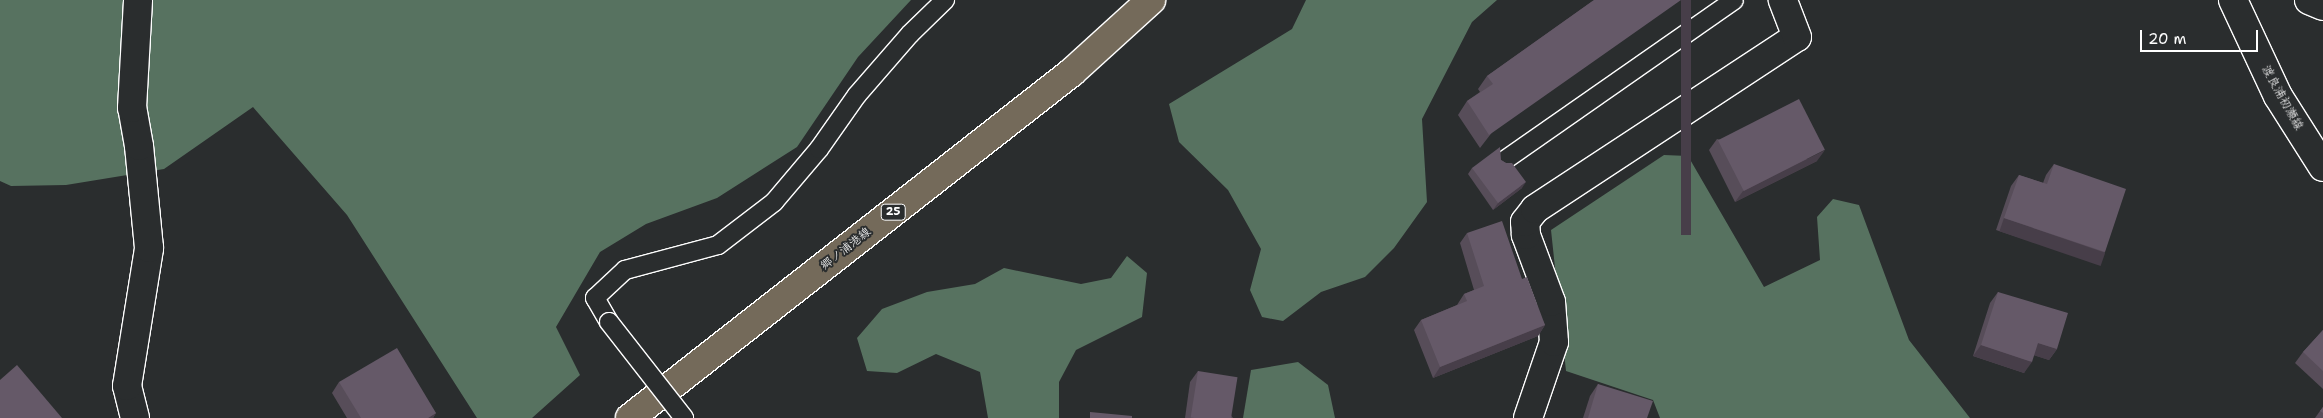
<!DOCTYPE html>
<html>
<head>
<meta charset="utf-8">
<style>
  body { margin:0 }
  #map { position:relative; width:2323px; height:418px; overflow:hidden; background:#2a2d2e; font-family:"Shantell Sans","Klee One",sans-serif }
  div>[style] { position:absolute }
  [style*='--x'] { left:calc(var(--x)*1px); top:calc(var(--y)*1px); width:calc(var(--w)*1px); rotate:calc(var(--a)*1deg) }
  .green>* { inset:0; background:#577260 }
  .roads { filter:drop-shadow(1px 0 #fff) drop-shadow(-1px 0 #fff) drop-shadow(0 1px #fff) drop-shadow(0 -1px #fff) }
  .lane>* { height:18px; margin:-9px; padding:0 9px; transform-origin:9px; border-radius:9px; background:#2a2d2e }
  .street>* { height:28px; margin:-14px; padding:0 14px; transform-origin:14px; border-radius:14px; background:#2a2d2e }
  .secondary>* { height:28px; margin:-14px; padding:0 14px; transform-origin:14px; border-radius:14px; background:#2a2d2e }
  .primary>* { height:28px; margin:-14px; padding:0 14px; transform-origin:14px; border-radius:14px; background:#746a5a }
  .bridges { filter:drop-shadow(1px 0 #fff) drop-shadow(-1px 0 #fff) drop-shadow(0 1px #fff) drop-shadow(0 -1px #fff) }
  .lane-bridge>* { height:18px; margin:-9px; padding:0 9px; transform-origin:9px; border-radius:9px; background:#2a2d2e }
  .wall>* { inset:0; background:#574d59 }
  .shaded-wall>* { inset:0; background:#473e49; transform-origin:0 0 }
  .building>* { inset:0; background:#655968; transform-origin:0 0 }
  span { translate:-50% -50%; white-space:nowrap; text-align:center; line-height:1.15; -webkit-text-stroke:4px #2a2d2e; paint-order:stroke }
  .shield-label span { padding:1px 4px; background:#2a2d2e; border:1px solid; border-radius:4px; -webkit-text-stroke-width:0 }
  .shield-label { font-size:11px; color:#fff; font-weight:700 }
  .street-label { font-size:12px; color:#fff }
  .scale { position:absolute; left:2140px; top:30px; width:118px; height:22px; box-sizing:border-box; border:2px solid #fff; border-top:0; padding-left:6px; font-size:15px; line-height:18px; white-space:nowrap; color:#fff; -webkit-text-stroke:4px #2a2d2e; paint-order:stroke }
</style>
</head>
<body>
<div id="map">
  <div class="green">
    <i style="clip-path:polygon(0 0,911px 0,858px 57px,797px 147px,717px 198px,646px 224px,600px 252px,556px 327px,580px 375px,532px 418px,477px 418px,347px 215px,253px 107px,164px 169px,66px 185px,11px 186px,0 181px)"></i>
    <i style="clip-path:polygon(1306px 0,1497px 0,1472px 22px,1422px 119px,1427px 202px,1394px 248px,1365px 277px,1321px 292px,1283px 321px,1262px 317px,1250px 290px,1261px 249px,1228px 190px,1179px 142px,1169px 104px,1292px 29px)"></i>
    <i style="clip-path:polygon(1664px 155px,1688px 156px,1764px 287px,1820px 260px,1817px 217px,1833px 199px,1859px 205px,1909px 340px,1970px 418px,1660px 418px,1653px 400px,1566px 371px,1551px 230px)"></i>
    <i style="clip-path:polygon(1127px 256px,1147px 273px,1142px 317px,1076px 350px,1059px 382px,1059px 418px,988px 418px,980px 372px,936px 354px,897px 373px,867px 371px,857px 338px,882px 309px,927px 292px,975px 284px,1004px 268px,1081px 284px,1111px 278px)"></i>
    <i style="clip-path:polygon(1298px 362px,1328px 385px,1335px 418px,1243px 418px,1251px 370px)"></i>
  </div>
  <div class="roads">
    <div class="lane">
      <i style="--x:1505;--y:160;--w:279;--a:-34.9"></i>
      <i style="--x:609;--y:322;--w:28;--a:-120"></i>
      <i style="--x:595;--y:298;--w:41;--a:-43"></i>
      <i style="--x:625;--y:270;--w:96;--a:-15"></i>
      <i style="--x:718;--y:245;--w:71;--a:-37.5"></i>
      <i style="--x:774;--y:202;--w:70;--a:-49.7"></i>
      <i style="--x:819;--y:149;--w:66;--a:-54.9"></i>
      <i style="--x:857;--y:95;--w:81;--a:-49"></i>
      <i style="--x:910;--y:34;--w:49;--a:-44.2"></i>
    </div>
    <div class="street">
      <i style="--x:2309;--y:0;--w:15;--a:23"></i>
      <i style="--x:135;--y:418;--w:33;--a:-104"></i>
      <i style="--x:127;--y:386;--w:140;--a:-80.9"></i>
      <i style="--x:149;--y:248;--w:102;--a:-95.6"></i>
      <i style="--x:139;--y:146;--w:39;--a:-100"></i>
      <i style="--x:132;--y:108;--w:108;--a:-86.8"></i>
      <i style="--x:1528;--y:418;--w:80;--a:-71.1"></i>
      <i style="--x:1554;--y:342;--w:40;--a:-94.3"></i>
      <i style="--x:1551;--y:302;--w:72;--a:-110.5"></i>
      <i style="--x:1526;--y:235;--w:13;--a:-94"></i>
      <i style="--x:1525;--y:222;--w:16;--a:-52"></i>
      <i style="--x:1535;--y:209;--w:313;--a:-33.3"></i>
      <i style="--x:1797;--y:37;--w:40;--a:-111"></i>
    </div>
    <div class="secondary">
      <i style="--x:2233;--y:0;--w:106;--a:64.9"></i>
      <i style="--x:2278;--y:96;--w:84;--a:57.6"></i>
    </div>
    <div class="primary">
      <i style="--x:630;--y:418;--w:561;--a:-38.05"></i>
      <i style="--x:1072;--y:72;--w:107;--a:-42.3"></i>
    </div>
  </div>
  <div class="bridges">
    <div class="lane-bridge">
      <i style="--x:609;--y:322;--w:122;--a:52"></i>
    </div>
  </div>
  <div class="wall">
    <i style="clip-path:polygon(1594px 0,1480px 148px,1458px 115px,1467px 101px,1480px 92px,1478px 89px,1487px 76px)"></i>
    <i style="clip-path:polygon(1717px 139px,1817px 161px,1735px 202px,1709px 150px)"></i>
    <i style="clip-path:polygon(1501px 160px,1506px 163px,1522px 188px,1493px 210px,1468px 174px,1472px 168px)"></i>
    <i style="clip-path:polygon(2054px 164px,2105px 252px,2097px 263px,1996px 230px,2011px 186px,2019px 175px,2043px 183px,2046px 175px)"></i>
    <i style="clip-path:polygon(1467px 233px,1522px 279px,1545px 325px,1538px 336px,1433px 378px,1414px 330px,1421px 320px,1457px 305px,1464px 294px,1474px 290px,1460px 243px)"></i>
    <i style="clip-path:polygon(1998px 292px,2057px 349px,2049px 360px,2034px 355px,2024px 373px,1973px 356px,1990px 303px)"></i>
    <i style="clip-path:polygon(2323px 330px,2323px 389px,2295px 363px,2303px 352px)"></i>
    <i style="clip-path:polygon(1198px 371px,1233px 418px,1185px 418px,1190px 382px)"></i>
    <i style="clip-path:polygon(339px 382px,436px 413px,433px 418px,347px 418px,332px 393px)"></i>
    <i style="clip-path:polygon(1598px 384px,1647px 418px,1583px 418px,1590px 396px)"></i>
    <i style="clip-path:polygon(2323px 407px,2323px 418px,2315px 418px,2320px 411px)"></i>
  </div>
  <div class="shaded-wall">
    <i style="left:1681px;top:0;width:10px;height:235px"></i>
    <i style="clip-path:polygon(1825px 150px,1817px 161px,1735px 202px,1743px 191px)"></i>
    <i style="clip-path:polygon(1526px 182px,1522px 188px,1493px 210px,1498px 203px)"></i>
    <i style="left:2004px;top:218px;width:107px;height:14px;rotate:19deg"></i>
    <i style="clip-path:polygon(1545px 325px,1538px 336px,1433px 378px,1440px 367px)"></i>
    <i style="clip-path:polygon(2038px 343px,2057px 349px,2049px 360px,2030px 354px)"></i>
    <i style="clip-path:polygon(1981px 345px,2032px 362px,2024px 373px,1973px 356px)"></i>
    <i style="clip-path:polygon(436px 413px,433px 418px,428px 418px)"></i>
  </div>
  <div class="building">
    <i style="clip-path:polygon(1594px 0,1681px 0,1489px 135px,1467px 101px,1493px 84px,1487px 76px)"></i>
    <i style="left:1799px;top:99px;width:57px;height:91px;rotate:63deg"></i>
    <i style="clip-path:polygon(1500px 147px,1501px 160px,1506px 163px,1512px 163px,1526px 182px,1498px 203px,1472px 168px)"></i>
    <i style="clip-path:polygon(2054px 164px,2126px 189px,2105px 252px,2004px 218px,2019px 175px,2047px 184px)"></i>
    <i style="clip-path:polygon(1502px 221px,1522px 279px,1527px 277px,1545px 325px,1440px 367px,1421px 320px,1467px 301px,1464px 294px,1484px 286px,1467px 233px)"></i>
    <i style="clip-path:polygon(1998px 292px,2068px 313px,2057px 349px,2038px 343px,2032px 362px,1981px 345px)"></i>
    <i style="clip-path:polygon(2323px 330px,2323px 371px,2303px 352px)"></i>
    <i style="clip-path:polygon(397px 348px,436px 413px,428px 418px,361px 418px,339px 382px)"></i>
    <i style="clip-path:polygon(17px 365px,62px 418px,0 418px,0 380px)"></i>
    <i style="left:1198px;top:371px;width:40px;height:47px;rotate:9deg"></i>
    <i style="clip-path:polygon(1598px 384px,1653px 401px,1647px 418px,1588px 418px)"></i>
    <i style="clip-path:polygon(2323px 407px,2323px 413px,2320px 411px)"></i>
    <i style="clip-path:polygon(1090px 412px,1132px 416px,1132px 418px,1090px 418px)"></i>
  </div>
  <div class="shield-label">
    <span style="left:893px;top:212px">25</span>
  </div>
  <div class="street-label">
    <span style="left:2282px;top:98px;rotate:61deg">渡良浦初瀬線</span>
    <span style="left:846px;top:249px;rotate:-38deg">郷ノ浦港線</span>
  </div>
  <div class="scale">20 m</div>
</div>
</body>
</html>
